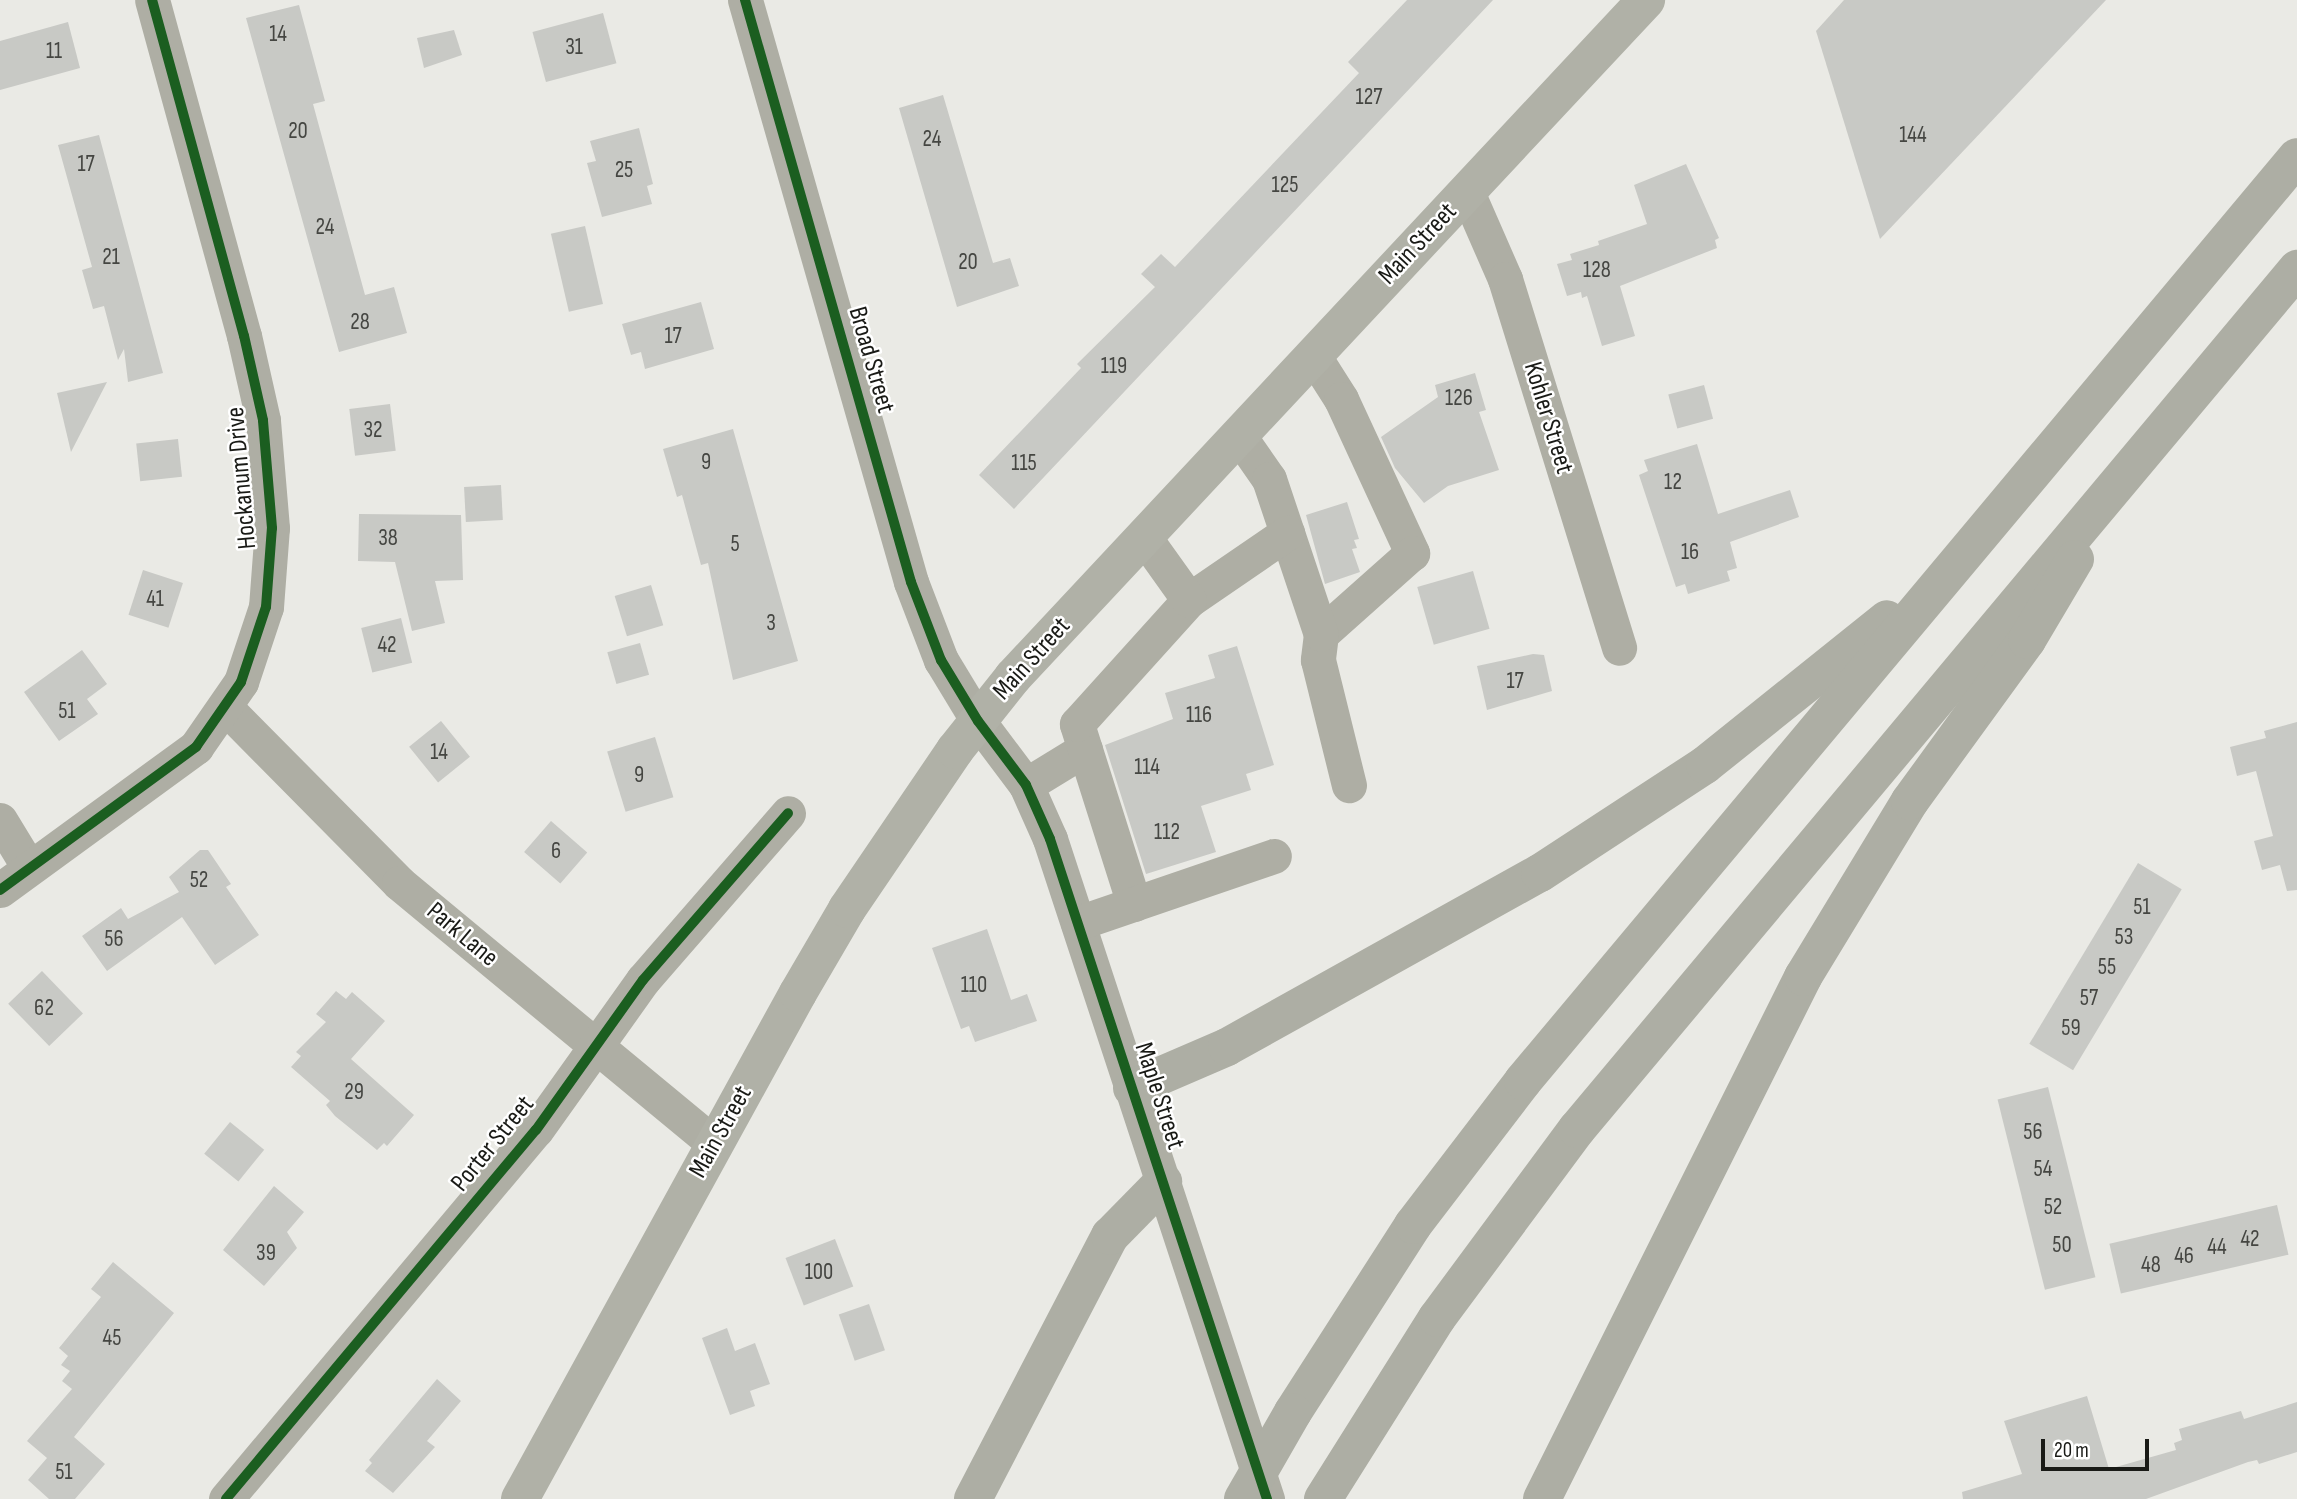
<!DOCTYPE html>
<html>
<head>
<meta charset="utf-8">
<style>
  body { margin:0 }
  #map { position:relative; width:2297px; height:1499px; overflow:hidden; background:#eaeae5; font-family:"Sofia Sans Condensed",sans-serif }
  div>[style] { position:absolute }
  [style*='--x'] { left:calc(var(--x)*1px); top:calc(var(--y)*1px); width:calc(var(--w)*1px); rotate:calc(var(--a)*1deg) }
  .building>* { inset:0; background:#c8c9c5; transform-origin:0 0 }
  .minor>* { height:35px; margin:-17.5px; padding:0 17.5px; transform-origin:17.5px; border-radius:17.5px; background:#aeaea4 }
  .major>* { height:38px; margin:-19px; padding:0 19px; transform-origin:19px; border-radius:19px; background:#b0b1a7 }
  .highway>* { height:38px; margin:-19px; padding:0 19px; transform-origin:19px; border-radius:19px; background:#adaea4 }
  .highway-bridge>* { height:38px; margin:-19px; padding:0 19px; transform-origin:19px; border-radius:19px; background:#adaea4 }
  .cycleway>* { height:10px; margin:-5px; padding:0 5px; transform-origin:5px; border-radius:5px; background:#1b5e20 }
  span { translate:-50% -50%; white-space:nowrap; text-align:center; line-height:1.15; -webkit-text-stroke:5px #fff; paint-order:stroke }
  .number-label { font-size:23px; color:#454642 }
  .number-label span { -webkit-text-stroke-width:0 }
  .street-label { font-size:26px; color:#191a16 }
  .scale { position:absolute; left:2041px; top:1439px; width:108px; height:32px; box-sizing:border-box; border:4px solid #191a16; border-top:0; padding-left:9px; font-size:21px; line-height:24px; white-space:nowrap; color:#191a16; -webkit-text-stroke:5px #fff; paint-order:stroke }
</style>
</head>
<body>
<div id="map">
  <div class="building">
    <i style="clip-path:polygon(1407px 0,1493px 0,1014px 509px,979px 475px,1081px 368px,1077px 364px,1155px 287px,1141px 274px,1161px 254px,1175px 267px,1359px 73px,1348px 62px)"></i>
    <i style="clip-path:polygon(1844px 0,2106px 0,1880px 239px,1816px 31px)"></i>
    <i style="clip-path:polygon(299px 5px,325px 101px,313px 104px,365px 295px,394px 287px,407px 333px,339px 352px,246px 18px)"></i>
    <i style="left:603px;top:13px;width:52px;height:73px;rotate:75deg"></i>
    <i style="clip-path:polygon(68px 22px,80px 68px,0 90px,0 41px)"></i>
    <i style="clip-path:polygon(454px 30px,462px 55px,424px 68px,417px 38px)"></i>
    <i style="clip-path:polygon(943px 95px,993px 263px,1010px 258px,1019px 286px,957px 307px,899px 108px)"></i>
    <i style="clip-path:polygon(639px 128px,653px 184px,647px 186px,652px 204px,602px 217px,587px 163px,596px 161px,590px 141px)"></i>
    <i style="clip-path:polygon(99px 135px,163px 373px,128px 382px,124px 349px,118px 360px,104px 306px,93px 309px,82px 270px,92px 267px,58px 145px)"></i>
    <i style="clip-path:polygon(1686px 164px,1719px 238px,1715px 240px,1717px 248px,1620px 286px,1635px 336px,1602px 346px,1587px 296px,1582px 298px,1581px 292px,1567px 296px,1557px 264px,1572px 260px,1570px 254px,1599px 245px,1598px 241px,1647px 224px,1634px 185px)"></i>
    <i style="left:585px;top:226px;width:80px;height:35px;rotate:77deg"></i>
    <i style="clip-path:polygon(701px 302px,714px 349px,645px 369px,641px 352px,631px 355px,622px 324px)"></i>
    <i style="clip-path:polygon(1475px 373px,1486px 410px,1479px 412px,1499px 470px,1448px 486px,1424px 503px,1395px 468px,1381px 437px,1438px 397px,1435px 385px)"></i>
    <i style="clip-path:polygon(107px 382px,71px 452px,57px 393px)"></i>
    <i style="left:1704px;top:385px;width:35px;height:37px;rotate:75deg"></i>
    <i style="left:390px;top:404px;width:47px;height:41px;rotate:83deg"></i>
    <i style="clip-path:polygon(733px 429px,798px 661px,733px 680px,708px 563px,701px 565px,682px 495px,677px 497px,663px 449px)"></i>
    <i style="left:178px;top:439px;width:38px;height:42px;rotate:84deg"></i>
    <i style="clip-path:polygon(1697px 444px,1718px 514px,1790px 490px,1799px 517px,1730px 542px,1737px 568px,1727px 571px,1730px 581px,1688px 594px,1685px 584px,1676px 587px,1639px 475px,1648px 471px,1644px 460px)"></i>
    <i style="left:501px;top:485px;width:35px;height:37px;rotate:87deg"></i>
    <i style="clip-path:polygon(1347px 502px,1359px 539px,1354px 540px,1357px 548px,1352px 549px,1360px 572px,1325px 584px,1306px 515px)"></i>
    <i style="clip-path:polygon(359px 514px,461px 515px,463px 580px,435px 581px,445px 623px,412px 631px,395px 562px,358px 561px)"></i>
    <i style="left:143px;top:570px;width:42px;height:47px;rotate:18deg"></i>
    <i style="left:1473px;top:571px;width:60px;height:58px;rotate:74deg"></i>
    <i style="left:651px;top:585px;width:42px;height:38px;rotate:73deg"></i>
    <i style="left:401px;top:618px;width:46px;height:41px;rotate:76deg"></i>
    <i style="left:640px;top:643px;width:33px;height:34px;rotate:74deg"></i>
    <i style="clip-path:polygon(1237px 646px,1274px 765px,1246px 774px,1251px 790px,1201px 806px,1216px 852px,1146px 874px,1105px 745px,1173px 719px,1165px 693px,1215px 678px,1208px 655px)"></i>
    <i style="clip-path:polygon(82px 650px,107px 684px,87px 699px,98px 714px,59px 741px,24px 692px)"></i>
    <i style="clip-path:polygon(1533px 654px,1544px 655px,1552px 691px,1487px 710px,1477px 666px)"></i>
    <i style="left:441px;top:721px;width:46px;height:41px;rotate:51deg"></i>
    <i style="clip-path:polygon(2297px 722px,2297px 890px,2287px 891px,2280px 865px,2262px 870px,2254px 841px,2273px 836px,2256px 771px,2237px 776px,2230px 747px,2266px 738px,2264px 731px)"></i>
    <i style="left:655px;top:737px;width:63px;height:50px;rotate:73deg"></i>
    <i style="left:551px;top:821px;width:48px;height:41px;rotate:41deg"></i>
    <i style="clip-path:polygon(200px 850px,208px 850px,231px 884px,226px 887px,259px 935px,215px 965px,182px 917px,107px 971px,82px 936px,121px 908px,128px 919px,179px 892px,169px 877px)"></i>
    <i style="left:2138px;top:863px;width:51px;height:211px;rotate:31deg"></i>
    <i style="clip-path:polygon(987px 929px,1011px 1000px,1027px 994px,1037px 1021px,975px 1042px,969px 1026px,961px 1029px,932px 948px)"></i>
    <i style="left:42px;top:971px;width:59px;height:47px;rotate:46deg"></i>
    <i style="clip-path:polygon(336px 991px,346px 999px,352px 992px,385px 1021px,351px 1059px,414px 1115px,387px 1146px,384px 1143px,377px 1150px,335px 1116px,326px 1105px,330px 1101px,291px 1067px,301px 1056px,296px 1052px,326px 1022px,316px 1014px)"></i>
    <i style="left:2048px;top:1087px;width:196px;height:52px;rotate:76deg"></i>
    <i style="left:230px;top:1122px;width:44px;height:41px;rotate:39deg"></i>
    <i style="clip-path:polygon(274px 1186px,304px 1212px,287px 1232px,297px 1248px,264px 1286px,223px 1250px)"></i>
    <i style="left:2277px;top:1205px;width:51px;height:172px;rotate:77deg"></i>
    <i style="left:835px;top:1239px;width:51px;height:53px;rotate:69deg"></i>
    <i style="clip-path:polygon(113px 1262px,174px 1313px,74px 1437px,105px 1464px,75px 1499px,49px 1499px,28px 1480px,47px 1458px,27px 1441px,72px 1389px,62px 1381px,70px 1371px,61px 1365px,68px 1356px,59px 1348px,101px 1297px,91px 1289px)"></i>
    <i style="left:869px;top:1304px;width:49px;height:32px;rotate:71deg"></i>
    <i style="clip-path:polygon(727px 1328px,735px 1351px,755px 1343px,770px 1384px,750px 1391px,755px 1406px,730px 1415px,702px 1338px)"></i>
    <i style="clip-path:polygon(437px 1379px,461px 1401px,427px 1441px,435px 1447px,393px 1493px,365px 1471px,372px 1463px,369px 1460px)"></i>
    <i style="clip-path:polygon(2087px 1396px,2109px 1469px,2176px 1450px,2174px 1443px,2182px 1440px,2179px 1429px,2241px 1411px,2244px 1419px,2297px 1402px,2297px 1452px,2259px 1464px,2257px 1460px,2248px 1462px,2146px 1499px,1963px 1499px,1962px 1492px,2022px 1474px,2004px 1421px)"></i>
  </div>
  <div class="minor">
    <i style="--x:745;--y:0;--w:605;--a:74.08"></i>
    <i style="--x:911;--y:582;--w:84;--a:69"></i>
    <i style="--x:941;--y:660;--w:71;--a:58.8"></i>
    <i style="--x:978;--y:721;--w:80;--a:53.1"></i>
    <i style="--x:1026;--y:785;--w:59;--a:66"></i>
    <i style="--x:1050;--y:839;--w:695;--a:71.8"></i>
    <i style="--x:1467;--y:192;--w:95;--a:66.4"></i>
    <i style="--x:1505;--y:279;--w:386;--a:72.8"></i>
    <i style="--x:1313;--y:355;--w:52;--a:57.5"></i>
    <i style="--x:1341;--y:399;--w:170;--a:65.2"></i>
    <i style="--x:1412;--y:553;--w:122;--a:138.3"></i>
    <i style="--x:1321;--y:634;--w:26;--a:97"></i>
    <i style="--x:1318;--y:660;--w:129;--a:76.1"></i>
    <i style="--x:1239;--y:436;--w:52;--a:55.1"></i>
    <i style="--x:1269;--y:479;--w:163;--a:71.5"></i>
    <i style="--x:1189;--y:600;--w:119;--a:-34.4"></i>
    <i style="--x:226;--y:708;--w:246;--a:45.3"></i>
    <i style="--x:399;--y:883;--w:410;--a:39.6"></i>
    <i style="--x:1026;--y:785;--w:69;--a:-31.4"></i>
    <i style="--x:0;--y:820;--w:54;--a:58.7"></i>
    <i style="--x:0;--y:890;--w:243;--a:-36.1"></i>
    <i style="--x:196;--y:747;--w:79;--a:-55.3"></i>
    <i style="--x:241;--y:682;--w:79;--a:-71.6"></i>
    <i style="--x:266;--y:607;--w:79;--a:-85.7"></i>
    <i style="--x:272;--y:528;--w:108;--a:-94.8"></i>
    <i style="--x:263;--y:420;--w:86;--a:-102.7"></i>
    <i style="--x:244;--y:336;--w:348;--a:-105.3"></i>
    <i style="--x:1134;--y:904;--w:189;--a:-107.6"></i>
    <i style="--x:1077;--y:724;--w:167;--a:-47.9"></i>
    <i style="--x:1189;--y:600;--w:77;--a:-125.5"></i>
    <i style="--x:1078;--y:923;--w:207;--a:-18.9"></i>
    <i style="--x:226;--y:1499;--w:482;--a:-50"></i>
    <i style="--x:536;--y:1130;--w:184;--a:-54.5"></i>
    <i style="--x:643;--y:980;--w:221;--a:-49"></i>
  </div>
  <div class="major">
    <i style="--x:520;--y:1499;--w:577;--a:-61.22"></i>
    <i style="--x:798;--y:993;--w:97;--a:-59.7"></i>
    <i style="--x:847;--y:909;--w:192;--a:-55.8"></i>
    <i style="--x:955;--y:750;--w:93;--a:-51.5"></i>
    <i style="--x:1013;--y:677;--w:927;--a:-46.92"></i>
  </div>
  <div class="highway">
    <i style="--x:1132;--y:1088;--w:103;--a:-23.3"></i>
    <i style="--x:1227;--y:1047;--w:358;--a:-29.1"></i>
    <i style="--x:1540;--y:873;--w:197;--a:-33.2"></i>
    <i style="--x:1705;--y:765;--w:233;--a:-38.7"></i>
    <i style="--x:1293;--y:1412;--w:222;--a:-57.3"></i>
    <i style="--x:1413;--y:1225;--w:181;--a:-52.6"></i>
    <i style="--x:1523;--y:1081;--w:1205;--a:-50.05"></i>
    <i style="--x:973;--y:1499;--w:297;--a:-62.5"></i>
    <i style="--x:1110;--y:1236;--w:76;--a:-45.5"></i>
    <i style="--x:1323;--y:1499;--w:214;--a:-57.8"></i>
    <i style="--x:1437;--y:1318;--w:235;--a:-53.5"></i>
    <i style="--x:1577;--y:1129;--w:1122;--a:-50.06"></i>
    <i style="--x:1542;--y:1499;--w:584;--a:-63.43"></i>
    <i style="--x:1803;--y:977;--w:206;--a:-58.7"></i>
    <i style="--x:1910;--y:801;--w:199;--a:-54"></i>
    <i style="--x:2027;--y:640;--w:94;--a:-59.3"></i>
  </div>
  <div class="highway-bridge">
    <i style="--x:1243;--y:1499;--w:100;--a:-60.1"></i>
  </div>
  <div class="cycleway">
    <i style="--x:745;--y:0;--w:605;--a:74.08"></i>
    <i style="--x:911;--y:582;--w:84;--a:69"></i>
    <i style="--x:941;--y:660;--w:71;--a:58.8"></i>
    <i style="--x:978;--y:721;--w:80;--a:53.1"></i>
    <i style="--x:1026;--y:785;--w:59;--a:66"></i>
    <i style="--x:1050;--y:839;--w:695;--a:71.8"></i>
    <i style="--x:0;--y:890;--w:243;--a:-36.1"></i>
    <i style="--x:196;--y:747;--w:79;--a:-55.3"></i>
    <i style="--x:241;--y:682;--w:79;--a:-71.6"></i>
    <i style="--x:266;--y:607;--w:79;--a:-85.7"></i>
    <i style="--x:272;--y:528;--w:108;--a:-94.8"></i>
    <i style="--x:263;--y:420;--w:86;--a:-102.7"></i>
    <i style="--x:244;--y:336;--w:348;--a:-105.3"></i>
    <i style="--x:226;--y:1499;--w:482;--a:-50"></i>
    <i style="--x:536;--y:1130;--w:184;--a:-54.5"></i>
    <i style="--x:643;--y:980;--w:221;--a:-49"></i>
  </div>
  <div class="number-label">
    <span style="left:278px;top:34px">14</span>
    <span style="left:574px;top:47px">31</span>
    <span style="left:54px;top:51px">11</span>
    <span style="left:1369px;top:97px">127</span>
    <span style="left:298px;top:131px">20</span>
    <span style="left:1913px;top:135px">144</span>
    <span style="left:932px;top:139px">24</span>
    <span style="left:86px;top:164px">17</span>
    <span style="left:624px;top:170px">25</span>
    <span style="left:1285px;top:185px">125</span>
    <span style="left:325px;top:227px">24</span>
    <span style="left:111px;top:257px">21</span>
    <span style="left:968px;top:262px">20</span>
    <span style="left:1597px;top:270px">128</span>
    <span style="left:360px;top:322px">28</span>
    <span style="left:673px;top:336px">17</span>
    <span style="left:1114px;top:366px">119</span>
    <span style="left:1459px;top:398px">126</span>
    <span style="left:373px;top:430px">32</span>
    <span style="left:706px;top:462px">9</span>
    <span style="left:1024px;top:463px">115</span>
    <span style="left:1673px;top:482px">12</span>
    <span style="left:388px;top:538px">38</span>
    <span style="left:735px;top:544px">5</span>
    <span style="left:1690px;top:552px">16</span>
    <span style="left:155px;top:599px">41</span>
    <span style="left:771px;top:623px">3</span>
    <span style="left:387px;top:645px">42</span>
    <span style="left:1515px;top:681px">17</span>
    <span style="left:67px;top:711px">51</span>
    <span style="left:1199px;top:715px">116</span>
    <span style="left:439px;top:752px">14</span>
    <span style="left:1147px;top:767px">114</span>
    <span style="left:639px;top:775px">9</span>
    <span style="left:1167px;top:832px">112</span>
    <span style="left:556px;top:851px">6</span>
    <span style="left:199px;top:880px">52</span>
    <span style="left:2142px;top:907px">51</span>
    <span style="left:2124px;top:937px">53</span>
    <span style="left:114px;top:939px">56</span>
    <span style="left:2107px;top:967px">55</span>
    <span style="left:974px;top:985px">110</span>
    <span style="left:2089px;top:998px">57</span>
    <span style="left:44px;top:1008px">62</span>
    <span style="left:2071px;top:1028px">59</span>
    <span style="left:354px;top:1092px">29</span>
    <span style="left:2033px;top:1132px">56</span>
    <span style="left:2043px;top:1169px">54</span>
    <span style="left:2053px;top:1207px">52</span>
    <span style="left:2250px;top:1239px">42</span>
    <span style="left:2062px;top:1245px">50</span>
    <span style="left:2217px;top:1247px">44</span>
    <span style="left:266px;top:1253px">39</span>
    <span style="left:2184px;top:1256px">46</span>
    <span style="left:2151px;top:1265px">48</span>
    <span style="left:819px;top:1272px">100</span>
    <span style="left:112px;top:1338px">45</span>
    <span style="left:64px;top:1472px">51</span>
  </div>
  <div class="street-label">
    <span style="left:1418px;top:244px;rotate:-47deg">Main Street</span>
    <span style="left:871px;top:360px;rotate:74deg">Broad Street</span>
    <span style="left:1548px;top:418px;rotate:73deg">Kohler Street</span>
    <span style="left:242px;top:478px;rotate:-95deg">Hockanum Drive</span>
    <span style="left:1032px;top:659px;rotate:-48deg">Main Street</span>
    <span style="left:462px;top:935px;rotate:40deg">Park Lane</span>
    <span style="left:1159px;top:1096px;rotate:72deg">Maple Street</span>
    <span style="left:721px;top:1132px;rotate:-61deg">Main Street</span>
    <span style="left:493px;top:1144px;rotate:-51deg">Porter Street</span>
  </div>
  <div class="scale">20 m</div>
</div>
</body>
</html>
